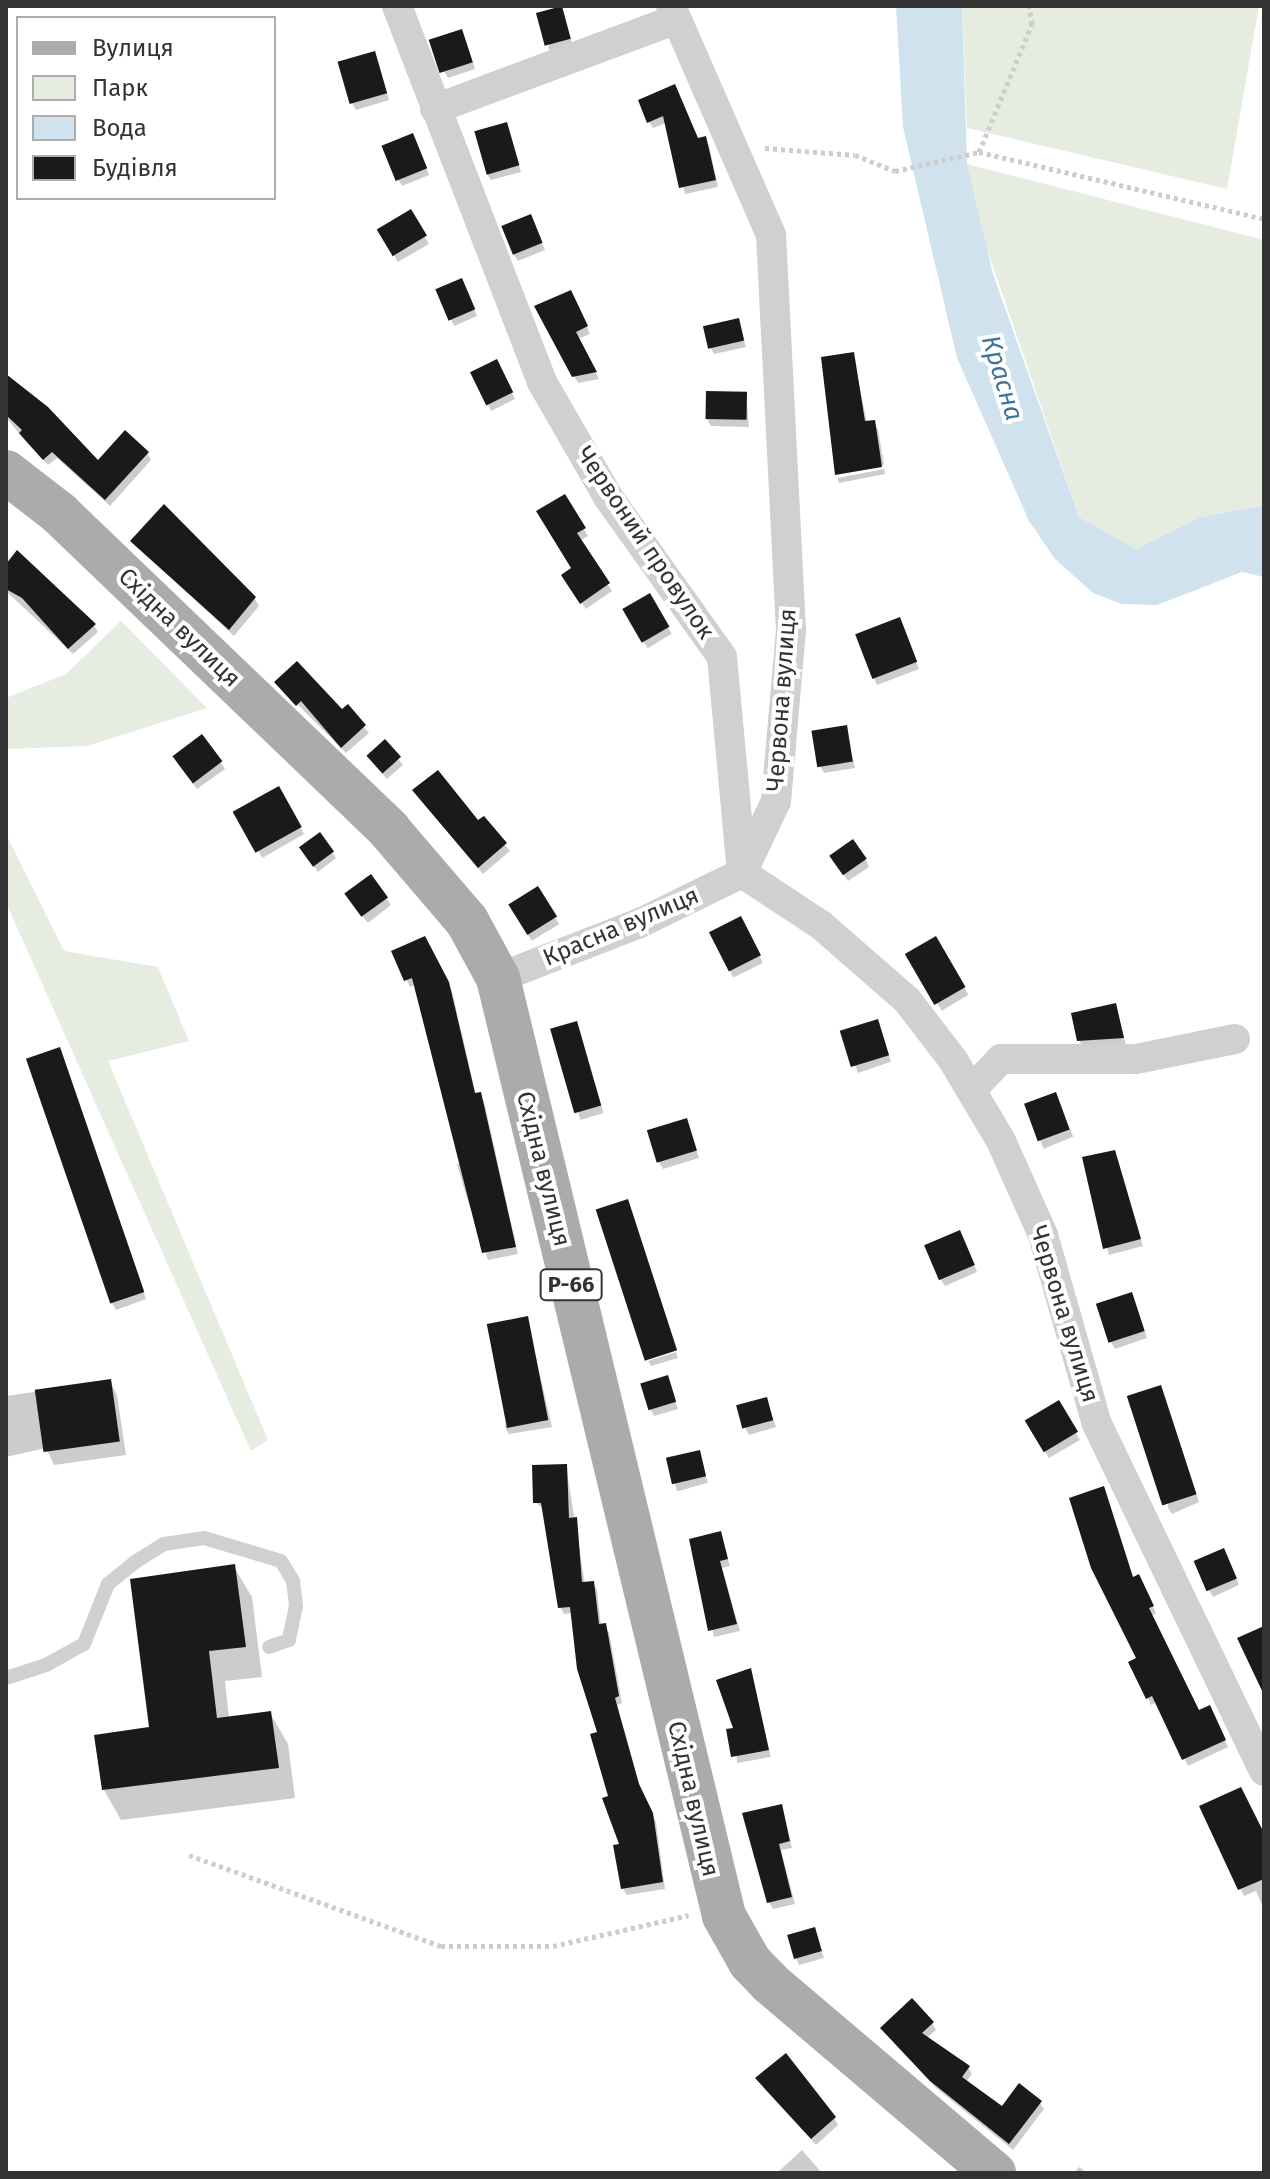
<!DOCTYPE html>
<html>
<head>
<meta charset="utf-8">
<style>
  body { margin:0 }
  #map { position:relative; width:1270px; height:2179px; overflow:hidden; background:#fff; font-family:"Fira Sans",sans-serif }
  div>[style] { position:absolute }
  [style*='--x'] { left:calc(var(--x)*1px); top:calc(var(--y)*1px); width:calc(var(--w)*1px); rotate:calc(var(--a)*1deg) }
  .green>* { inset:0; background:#e6ecdf }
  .water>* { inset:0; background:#cfe2ee }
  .shadow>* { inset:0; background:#0003; transform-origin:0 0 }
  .building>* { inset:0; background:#1a1a1a; transform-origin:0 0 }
  .path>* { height:5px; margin-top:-2.5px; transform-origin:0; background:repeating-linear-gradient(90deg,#cdcdcd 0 4px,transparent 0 8px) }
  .service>* { height:14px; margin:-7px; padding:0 7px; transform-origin:7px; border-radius:7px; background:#d0d0d0 }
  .minor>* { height:30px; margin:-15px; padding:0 15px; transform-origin:15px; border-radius:15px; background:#d0d0d0 }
  .primary>* { height:44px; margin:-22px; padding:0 22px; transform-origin:22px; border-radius:22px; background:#ababab }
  span { translate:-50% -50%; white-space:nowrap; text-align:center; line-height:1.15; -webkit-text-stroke:8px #fff; paint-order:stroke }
  .shield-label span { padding:2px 6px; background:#fff; border:2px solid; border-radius:6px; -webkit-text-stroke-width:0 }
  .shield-label { font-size:22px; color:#333; font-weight:700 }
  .street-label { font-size:24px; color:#333 }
  .water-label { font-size:26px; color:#3f7597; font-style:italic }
  .frame { position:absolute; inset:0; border:8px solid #333; pointer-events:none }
  .legend { position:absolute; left:16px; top:16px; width:260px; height:184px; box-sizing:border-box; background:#fff; border:2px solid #adadad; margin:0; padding:10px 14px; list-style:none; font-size:24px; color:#333 }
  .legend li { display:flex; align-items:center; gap:16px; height:40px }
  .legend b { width:40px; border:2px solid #adadad }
</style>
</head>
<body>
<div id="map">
  <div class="green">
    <i style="clip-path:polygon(962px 6px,1259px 6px,1227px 189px,967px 128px)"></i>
    <i style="clip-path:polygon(967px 164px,1264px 240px,1264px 505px,1201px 517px,1136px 549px,1079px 517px,986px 246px)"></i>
    <i style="clip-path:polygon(121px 621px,207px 708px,87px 746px,6px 749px,6px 698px,66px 674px)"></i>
    <i style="clip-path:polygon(6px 834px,64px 951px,158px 967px,189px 1041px,108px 1061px,268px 1440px,251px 1451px,6px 903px)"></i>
  </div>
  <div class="water">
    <i style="clip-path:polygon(896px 6px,962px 6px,967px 164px,993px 274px,1079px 517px,1136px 549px,1201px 517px,1264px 505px,1264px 577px,1242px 572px,1157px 605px,1122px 604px,1093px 593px,1055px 559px,1029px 521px,957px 358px,903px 127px)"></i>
  </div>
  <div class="shadow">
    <i style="clip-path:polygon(560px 7px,573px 46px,552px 54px,548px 48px)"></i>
    <i style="clip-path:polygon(465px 39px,475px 69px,448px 78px,444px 71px)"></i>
    <i style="clip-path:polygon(378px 61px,389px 100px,356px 110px,352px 103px)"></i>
    <i style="clip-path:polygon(674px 86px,698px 140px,705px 138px,709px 145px,718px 187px,685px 194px,666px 123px,653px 128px,649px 122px)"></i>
    <i style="clip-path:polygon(506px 124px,521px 172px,491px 180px,487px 174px)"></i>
    <i style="clip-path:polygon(416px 142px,429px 175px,402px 186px,398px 179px)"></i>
    <i style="left:410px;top:211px;width:38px;height:36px;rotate:60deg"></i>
    <i style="clip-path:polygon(534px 223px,545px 250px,518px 261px,514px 255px)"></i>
    <i style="clip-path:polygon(465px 287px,477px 316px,454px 326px,438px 290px)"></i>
    <i style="clip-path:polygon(574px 299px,590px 334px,578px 339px,599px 379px,578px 383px,536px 307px)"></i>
    <i style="clip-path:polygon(738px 320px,746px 347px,714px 354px,710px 347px)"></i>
    <i style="clip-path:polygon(853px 354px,867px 423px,874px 422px,878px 429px,884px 465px,837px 472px,830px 429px,835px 428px)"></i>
    <i style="clip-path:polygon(500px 369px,515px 399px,491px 411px,488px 404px)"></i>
    <i style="clip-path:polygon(6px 379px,98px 463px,147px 453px,151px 460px,110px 506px,57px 458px,48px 465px,25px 441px,6px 417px)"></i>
    <i style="clip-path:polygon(746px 394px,749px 427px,711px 426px,707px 419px)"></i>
    <i style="left:884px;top:469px;width:5px;height:47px;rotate:79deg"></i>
    <i style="clip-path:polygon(564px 496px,588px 536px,579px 541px,612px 591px,586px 609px,567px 582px,573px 569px)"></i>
    <i style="clip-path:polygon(133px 542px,255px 599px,259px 606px,234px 636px)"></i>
    <i style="clip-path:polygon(6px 567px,94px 626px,98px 632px,73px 654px,6px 591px)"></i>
    <i style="left:649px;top:596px;width:44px;height:28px;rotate:59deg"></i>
    <i style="clip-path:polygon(903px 627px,919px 669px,877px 685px,874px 678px)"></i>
    <i style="clip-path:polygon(276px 683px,342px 712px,347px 707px,369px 733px,346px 753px)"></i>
    <i style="clip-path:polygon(846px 727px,855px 768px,824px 773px,820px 766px)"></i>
    <i style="clip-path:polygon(202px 737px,225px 769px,197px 789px,178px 764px)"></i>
    <i style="clip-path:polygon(385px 742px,403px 765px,387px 779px,373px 763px)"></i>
    <i style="left:278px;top:789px;width:52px;height:48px;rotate:60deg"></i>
    <i style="clip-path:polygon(419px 798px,478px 823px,484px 818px,510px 851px,483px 874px)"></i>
    <i style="clip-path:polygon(332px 852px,336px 858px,318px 872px,306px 855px)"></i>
    <i style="clip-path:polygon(866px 860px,869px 867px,848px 881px,836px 863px)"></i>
    <i style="clip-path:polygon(370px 877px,391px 905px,368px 923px,351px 902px)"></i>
    <i style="left:538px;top:889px;width:41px;height:32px;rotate:59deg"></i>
    <i style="left:741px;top:918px;width:50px;height:33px;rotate:64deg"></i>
    <i style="clip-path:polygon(424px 938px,452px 991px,476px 1095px,484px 1101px,518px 1254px,488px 1260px,466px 1195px,457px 1164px,462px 1162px,415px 985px,410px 987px,393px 952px)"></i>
    <i style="left:935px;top:939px;width:65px;height:31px;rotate:59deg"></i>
    <i style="clip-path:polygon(1115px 1005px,1126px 1045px,1083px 1047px,1079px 1040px)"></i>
    <i style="left:877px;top:1021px;width:43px;height:35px;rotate:71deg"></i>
    <i style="left:576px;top:1023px;width:94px;height:24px;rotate:73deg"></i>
    <i style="clip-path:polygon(63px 1056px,146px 1299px,116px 1310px,112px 1303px)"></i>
    <i style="left:1056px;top:1094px;width:46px;height:32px;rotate:68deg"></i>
    <i style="clip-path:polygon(686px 1120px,699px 1158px,663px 1169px,659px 1162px)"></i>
    <i style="clip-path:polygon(1084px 1159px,1118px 1160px,1143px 1246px,1109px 1255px)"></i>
    <i style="clip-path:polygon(963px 1239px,977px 1272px,945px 1286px,941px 1280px)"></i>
    <i style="clip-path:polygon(1135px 1302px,1147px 1338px,1115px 1349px,1111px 1342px)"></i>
    <i style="clip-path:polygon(527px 1319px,552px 1427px,509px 1434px,505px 1427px)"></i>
    <i style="clip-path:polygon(676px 1352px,678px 1358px,651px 1366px,648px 1361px)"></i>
    <i style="clip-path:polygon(667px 1377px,678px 1409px,654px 1416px,650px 1409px)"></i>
    <i style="clip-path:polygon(110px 1381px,117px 1395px,126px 1455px,54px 1465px,46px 1448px,6px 1457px,6px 1396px)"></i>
    <i style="clip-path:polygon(1164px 1394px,1199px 1502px,1172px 1514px,1168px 1508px)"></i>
    <i style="clip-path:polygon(766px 1399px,776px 1427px,749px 1435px,745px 1428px)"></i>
    <i style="left:1058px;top:1402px;width:44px;height:36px;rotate:60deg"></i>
    <i style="left:699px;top:1452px;width:32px;height:32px;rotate:74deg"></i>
    <i style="clip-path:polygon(566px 1466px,585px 1584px,593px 1583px,597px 1590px,601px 1626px,609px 1632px,622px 1703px,617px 1705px,642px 1794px,656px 1822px,665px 1889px,627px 1895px,623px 1889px,622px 1846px,572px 1613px,564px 1614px,560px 1607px,544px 1509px,535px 1502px)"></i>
    <i style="clip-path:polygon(720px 1534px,730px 1566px,722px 1568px,740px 1631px,714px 1637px,692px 1541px)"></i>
    <i style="clip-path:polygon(1227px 1557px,1239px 1585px,1213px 1597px,1209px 1590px)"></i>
    <i style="clip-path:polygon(234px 1567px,252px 1597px,262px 1677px,225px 1681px,229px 1718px,270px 1713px,288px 1744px,295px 1798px,121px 1820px,104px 1790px,152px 1729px)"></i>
    <i style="clip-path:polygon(1133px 1579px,1142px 1584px,1156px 1613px,1151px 1616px,1199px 1713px,1213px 1715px,1228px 1747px,1188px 1766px,1157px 1702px,1151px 1705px,1148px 1698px,1139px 1659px)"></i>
    <i style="clip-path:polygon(750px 1671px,771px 1757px,737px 1763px,735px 1730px)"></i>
    <i style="clip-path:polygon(781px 1807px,792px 1848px,781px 1850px,795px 1904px,773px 1909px,769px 1902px)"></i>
    <i style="clip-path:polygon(1202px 1807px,1264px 1834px,1264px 1910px,1256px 1891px,1244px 1896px)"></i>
    <i style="clip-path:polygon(814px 1929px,824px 1958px,799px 1965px,796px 1958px)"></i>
    <i style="clip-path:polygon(932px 2023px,936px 2030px,927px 2038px,968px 2067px,972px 2074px,966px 2082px,1002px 2109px,1040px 2103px,1044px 2109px,1013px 2150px,936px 2088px,887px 2035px)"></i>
    <i style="clip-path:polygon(757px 2079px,834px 2118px,838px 2125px,816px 2145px)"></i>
    <i style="clip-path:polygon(802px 2150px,822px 2173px,777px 2173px)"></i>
    <i style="clip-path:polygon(1079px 2167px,1087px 2173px,1074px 2173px)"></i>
  </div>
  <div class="building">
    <i style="left:562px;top:6px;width:34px;height:27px;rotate:75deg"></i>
    <i style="left:462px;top:29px;width:35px;height:35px;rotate:72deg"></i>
    <i style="left:375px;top:51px;width:44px;height:39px;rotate:74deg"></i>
    <i style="clip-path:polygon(675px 84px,698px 138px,706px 136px,716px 180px,679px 188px,663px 116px,647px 123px,638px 100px)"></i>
    <i style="left:507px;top:122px;width:45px;height:34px;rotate:74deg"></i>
    <i style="left:413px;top:133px;width:38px;height:34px;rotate:68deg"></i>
    <i style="left:411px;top:209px;width:31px;height:40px;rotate:59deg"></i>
    <i style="left:531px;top:214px;width:31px;height:32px;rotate:68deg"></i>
    <i style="left:462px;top:278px;width:34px;height:29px;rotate:67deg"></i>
    <i style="clip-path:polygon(571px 290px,588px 326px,576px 332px,597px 372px,572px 377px,534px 306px)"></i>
    <i style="left:739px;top:318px;width:23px;height:37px;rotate:77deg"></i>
    <i style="clip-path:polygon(854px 352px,865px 421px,875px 420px,882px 467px,835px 475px,821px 357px)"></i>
    <i style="left:497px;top:359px;width:37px;height:30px;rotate:64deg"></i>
    <i style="clip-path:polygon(6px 374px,48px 407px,98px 460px,125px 430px,149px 452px,105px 500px,52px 452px,43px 460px,19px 433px,22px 430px,6px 415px)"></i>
    <i style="left:706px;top:391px;width:41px;height:28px;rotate:1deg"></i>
    <i style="clip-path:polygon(565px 494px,586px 528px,577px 533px,610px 583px,580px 604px,561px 575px,571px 568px,536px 511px)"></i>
    <i style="clip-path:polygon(164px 504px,256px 597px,229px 630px,130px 541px)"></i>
    <i style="clip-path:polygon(17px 550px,96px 624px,68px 649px,22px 598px,6px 589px,6px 564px)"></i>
    <i style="left:650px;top:593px;width:39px;height:32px;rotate:60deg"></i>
    <i style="left:900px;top:617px;width:48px;height:48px;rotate:69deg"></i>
    <i style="clip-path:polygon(297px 661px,342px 709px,348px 704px,366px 725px,341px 748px,301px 701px,296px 706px,274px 682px)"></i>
    <i style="left:847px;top:725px;width:37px;height:36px;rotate:81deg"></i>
    <i style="left:202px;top:734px;width:34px;height:37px;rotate:53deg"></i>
    <i style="left:385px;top:739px;width:24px;height:25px;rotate:48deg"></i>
    <i style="clip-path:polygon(438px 770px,478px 820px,484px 816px,507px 843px,478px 868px,412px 790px)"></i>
    <i style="left:279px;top:786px;width:47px;height:53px;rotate:61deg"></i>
    <i style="left:320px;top:832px;width:24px;height:26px;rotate:54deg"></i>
    <i style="left:853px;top:839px;width:24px;height:29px;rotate:55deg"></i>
    <i style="left:371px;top:874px;width:29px;height:33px;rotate:54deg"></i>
    <i style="left:538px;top:886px;width:36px;height:35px;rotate:58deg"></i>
    <i style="left:741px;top:916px;width:44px;height:36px;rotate:63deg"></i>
    <i style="clip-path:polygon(425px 936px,449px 982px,475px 1093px,481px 1092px,516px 1247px,482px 1253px,412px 978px,404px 981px,391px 951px)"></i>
    <i style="left:936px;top:936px;width:59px;height:36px;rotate:60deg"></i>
    <i style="clip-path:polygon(1116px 1003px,1124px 1038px,1077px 1041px,1071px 1013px)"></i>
    <i style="left:878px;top:1019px;width:38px;height:40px;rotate:73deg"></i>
    <i style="left:577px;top:1021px;width:88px;height:28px;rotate:74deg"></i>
    <i style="left:60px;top:1047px;width:259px;height:36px;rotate:71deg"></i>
    <i style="left:1056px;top:1092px;width:40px;height:34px;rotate:70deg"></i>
    <i style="left:687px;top:1118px;width:34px;height:42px;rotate:73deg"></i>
    <i style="clip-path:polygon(1115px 1150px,1141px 1239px,1103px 1249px,1082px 1157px)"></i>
    <i style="left:628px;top:1199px;width:159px;height:34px;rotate:72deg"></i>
    <i style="left:960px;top:1230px;width:38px;height:39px;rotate:67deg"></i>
    <i style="left:1132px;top:1292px;width:41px;height:38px;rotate:72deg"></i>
    <i style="left:528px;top:1316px;width:106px;height:42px;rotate:79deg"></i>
    <i style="left:668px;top:1375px;width:28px;height:29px;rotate:73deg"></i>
    <i style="left:111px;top:1379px;width:63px;height:77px;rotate:82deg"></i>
    <i style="left:1161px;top:1385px;width:115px;height:36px;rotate:72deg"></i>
    <i style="left:767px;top:1397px;width:24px;height:32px;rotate:75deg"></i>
    <i style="left:1059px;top:1400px;width:37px;height:40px;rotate:59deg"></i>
    <i style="left:700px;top:1450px;width:27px;height:35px;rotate:77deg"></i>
    <i style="clip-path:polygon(567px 1464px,569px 1518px,577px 1517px,582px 1582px,594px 1581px,599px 1624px,606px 1623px,619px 1696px,615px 1698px,639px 1784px,653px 1813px,663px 1882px,621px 1889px,613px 1845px,619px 1844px,602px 1798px,608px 1796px,590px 1734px,597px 1732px,577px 1669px,570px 1607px,558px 1608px,541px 1503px,533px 1503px,532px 1465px)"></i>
    <i style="clip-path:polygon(1104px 1486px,1133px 1577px,1139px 1574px,1154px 1606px,1149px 1608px,1199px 1710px,1210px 1705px,1226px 1740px,1182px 1760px,1152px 1696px,1146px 1699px,1128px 1662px,1136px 1658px,1091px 1568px,1069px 1498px)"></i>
    <i style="clip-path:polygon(721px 1531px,728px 1559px,720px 1561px,737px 1624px,708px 1631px,689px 1539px)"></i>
    <i style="left:1224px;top:1548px;width:33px;height:33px;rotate:67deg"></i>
    <i style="clip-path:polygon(235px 1564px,246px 1647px,209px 1651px,217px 1718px,271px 1711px,279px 1768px,102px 1790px,94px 1735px,149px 1727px,130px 1579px)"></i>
    <i style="clip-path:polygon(1264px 1626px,1264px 1695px,1237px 1638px)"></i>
    <i style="clip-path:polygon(751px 1668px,769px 1750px,731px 1757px,726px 1729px,733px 1728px,716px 1680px)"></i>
    <i style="clip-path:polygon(1241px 1787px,1264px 1833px,1264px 1879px,1238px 1890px,1199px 1806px)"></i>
    <i style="clip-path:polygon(782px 1804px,790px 1841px,779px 1844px,792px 1897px,767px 1903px,742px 1813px)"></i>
    <i style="left:815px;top:1927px;width:25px;height:29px;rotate:74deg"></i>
    <i style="clip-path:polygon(912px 1998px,934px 2022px,922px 2033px,970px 2066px,962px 2077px,1002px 2106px,1019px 2083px,1042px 2101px,1009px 2144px,930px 2081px,880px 2028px)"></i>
    <i style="clip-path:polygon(786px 2053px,836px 2117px,811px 2139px,755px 2078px)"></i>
  </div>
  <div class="path">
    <i style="--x:765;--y:148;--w:90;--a:4.4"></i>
    <i style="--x:855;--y:155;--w:43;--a:21.8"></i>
    <i style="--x:895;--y:171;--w:86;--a:-12.7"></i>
    <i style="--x:979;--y:152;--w:293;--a:13.2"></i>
    <i style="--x:979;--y:152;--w:139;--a:-67.5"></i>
    <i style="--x:1032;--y:24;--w:18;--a:-99"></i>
    <i style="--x:189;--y:1855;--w:268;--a:19.9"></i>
    <i style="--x:441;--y:1946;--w:112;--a:0"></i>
    <i style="--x:553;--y:1946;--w:139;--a:-12.8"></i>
  </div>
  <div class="service">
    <i style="--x:6;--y:1678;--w:42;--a:-18"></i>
    <i style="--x:46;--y:1665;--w:43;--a:-28.9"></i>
    <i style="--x:84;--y:1644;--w:65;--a:-68.2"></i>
    <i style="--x:108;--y:1584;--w:35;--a:-39"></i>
    <i style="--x:135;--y:1562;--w:34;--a:-32"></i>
    <i style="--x:164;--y:1544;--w:40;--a:-8.5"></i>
    <i style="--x:204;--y:1538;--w:80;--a:16.6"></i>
    <i style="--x:281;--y:1561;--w:23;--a:59"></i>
    <i style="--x:293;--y:1581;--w:25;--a:83"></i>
    <i style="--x:296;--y:1606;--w:35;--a:102"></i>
    <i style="--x:289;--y:1640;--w:21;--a:161"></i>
  </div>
  <div class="minor">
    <i style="--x:397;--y:6;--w:403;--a:68.9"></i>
    <i style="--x:542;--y:382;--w:133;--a:60.1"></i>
    <i style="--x:608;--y:497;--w:196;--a:54.5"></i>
    <i style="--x:722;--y:657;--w:217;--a:84.7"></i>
    <i style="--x:742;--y:873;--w:114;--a:153.9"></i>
    <i style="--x:640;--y:923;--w:152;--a:158.8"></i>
    <i style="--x:671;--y:6;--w:250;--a:66.4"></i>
    <i style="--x:771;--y:235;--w:396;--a:87.1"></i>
    <i style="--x:791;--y:630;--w:172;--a:95"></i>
    <i style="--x:776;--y:801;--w:80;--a:115.3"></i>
    <i style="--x:742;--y:873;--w:95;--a:33.4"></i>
    <i style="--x:821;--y:925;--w:114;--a:41.1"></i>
    <i style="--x:907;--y:1000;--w:76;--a:52.5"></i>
    <i style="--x:953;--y:1060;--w:94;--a:59.3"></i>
    <i style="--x:1001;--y:1141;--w:103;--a:65.9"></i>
    <i style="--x:1043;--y:1235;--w:197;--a:74.1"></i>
    <i style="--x:1097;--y:1424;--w:385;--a:64.3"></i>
    <i style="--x:435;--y:109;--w:255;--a:-20.4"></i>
    <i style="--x:971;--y:1090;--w:43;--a:-45.9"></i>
    <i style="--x:1001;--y:1059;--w:135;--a:0"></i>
    <i style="--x:1136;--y:1059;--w:101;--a:-11.4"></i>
  </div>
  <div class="primary">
    <i style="--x:6;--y:472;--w:67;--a:37.7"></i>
    <i style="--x:59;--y:513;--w:458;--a:43.8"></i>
    <i style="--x:389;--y:830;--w:120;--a:49.4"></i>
    <i style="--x:467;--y:921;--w:65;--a:61.5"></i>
    <i style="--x:498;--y:978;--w:965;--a:76.45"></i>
    <i style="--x:724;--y:1916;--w:53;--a:60.5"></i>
    <i style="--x:750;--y:1962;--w:29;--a:46"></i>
    <i style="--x:770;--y:1983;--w:294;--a:40.3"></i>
  </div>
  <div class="shield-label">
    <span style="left:571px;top:1285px">Р-66</span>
  </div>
  <div class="street-label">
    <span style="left:645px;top:543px;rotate:56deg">Червоний провулок</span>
    <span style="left:179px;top:628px;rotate:44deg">Східна вулиця</span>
    <span style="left:782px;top:700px;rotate:-86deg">Червона вулиця</span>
    <span style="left:621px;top:927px;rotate:-23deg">Красна вулиця</span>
    <span style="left:543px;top:1169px;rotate:76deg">Східна вулиця</span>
    <span style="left:1064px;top:1314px;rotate:73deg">Червона вулиця</span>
    <span style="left:693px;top:1799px;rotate:77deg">Східна вулиця</span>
  </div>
  <div class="water-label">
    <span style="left:1002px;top:378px;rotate:73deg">Красна</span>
  </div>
  <div class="frame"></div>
  <ul class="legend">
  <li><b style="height:10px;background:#ababab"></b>Вулиця</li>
  <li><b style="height:22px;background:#e6ecdf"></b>Парк</li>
  <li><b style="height:22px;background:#cfe2ee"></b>Вода</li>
  <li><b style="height:22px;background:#1a1a1a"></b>Будівля</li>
  </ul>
</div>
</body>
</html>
